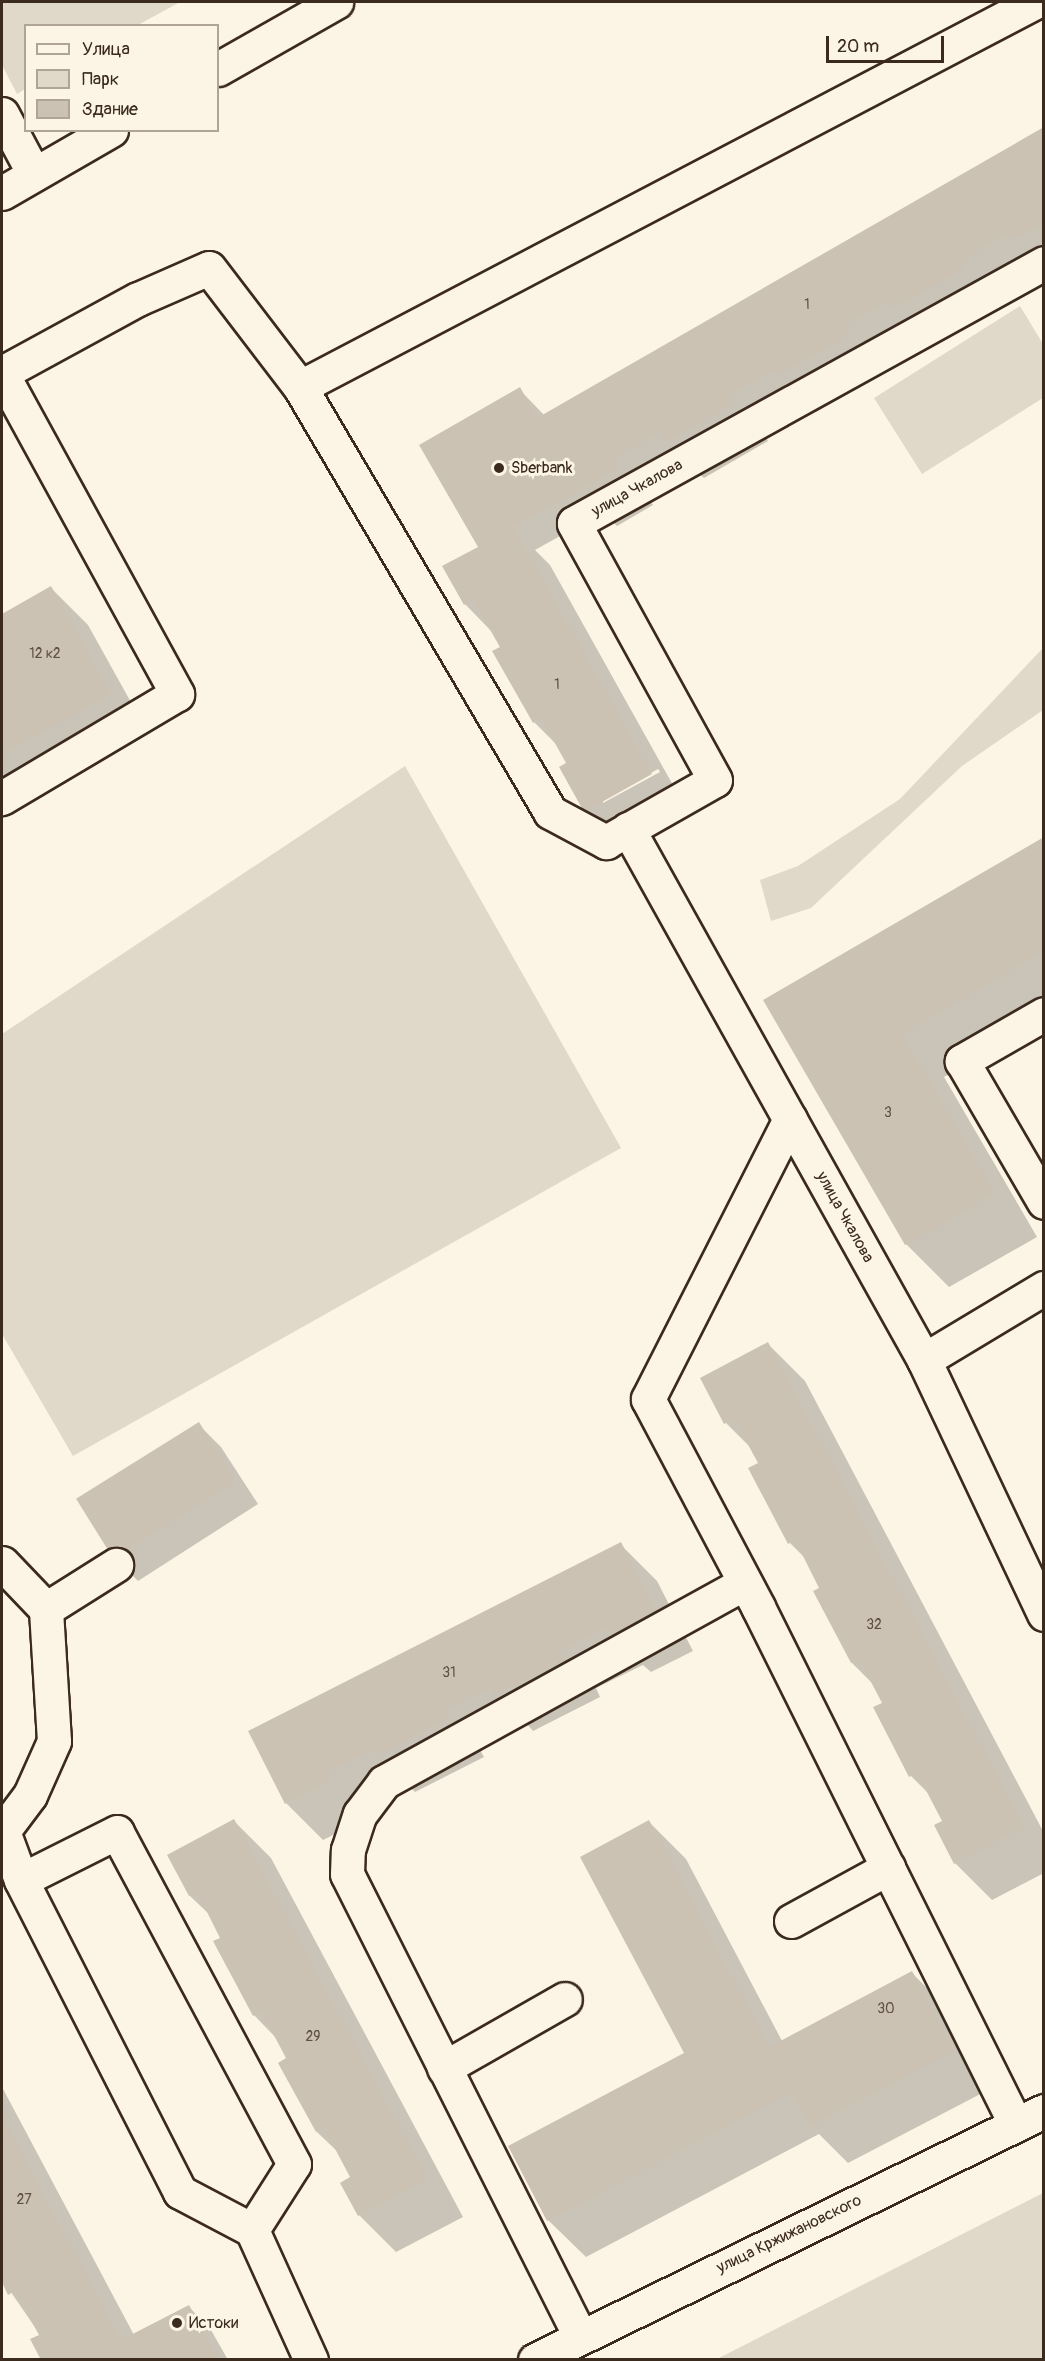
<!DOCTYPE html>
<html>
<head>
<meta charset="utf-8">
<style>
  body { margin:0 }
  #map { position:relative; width:1045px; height:2361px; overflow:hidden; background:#fcf5e5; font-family:Pangolin,sans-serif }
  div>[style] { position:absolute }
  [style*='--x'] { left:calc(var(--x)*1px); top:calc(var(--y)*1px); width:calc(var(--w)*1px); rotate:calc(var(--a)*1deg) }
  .green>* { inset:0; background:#e0d8c8 }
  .shadow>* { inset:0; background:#0003 }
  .building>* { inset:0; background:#ccc2b3; transform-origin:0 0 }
  .roads { filter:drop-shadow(2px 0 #3b2a1e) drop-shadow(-2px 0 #3b2a1e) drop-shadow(0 2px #3b2a1e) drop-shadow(0 -2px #3b2a1e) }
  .minor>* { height:33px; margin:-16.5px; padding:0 16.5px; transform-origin:16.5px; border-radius:16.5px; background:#fcf5e5 }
  .dots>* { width:16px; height:16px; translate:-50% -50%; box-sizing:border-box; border:3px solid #fcf5e5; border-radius:50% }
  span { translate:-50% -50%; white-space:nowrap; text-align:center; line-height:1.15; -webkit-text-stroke:6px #fcf5e5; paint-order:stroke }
  .number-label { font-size:14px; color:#5f5043 }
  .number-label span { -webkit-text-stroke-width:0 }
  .poi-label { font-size:16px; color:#3b2a1e }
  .left { translate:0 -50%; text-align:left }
  .street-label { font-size:16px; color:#3b2a1e }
  .frame { position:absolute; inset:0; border:3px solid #3b2a1e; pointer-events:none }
  .legend { position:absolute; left:24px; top:24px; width:195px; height:108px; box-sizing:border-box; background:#fcf5e5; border:2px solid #afa495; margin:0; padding:8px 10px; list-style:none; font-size:18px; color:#3b2a1e }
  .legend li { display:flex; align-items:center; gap:12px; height:30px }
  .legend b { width:30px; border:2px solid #afa495 }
  .scale { position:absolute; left:826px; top:36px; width:118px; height:27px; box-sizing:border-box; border:3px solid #3b2a1e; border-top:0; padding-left:8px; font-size:18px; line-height:21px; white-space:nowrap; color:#3b2a1e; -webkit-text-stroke:4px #fcf5e5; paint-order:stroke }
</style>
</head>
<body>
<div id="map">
  <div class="green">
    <i style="clip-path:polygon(2px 2px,180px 2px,138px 25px,26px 26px,25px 89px,17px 94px,2px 65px)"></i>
    <i style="clip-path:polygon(1020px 306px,1043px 344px,1043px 398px,922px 474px,874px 398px)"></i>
    <i style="clip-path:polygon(1043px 648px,1043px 710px,962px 766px,811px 908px,771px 921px,760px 880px,798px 866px,900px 799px)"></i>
    <i style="clip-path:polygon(405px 766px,621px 1148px,73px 1456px,2px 1334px,2px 1034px)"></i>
    <i style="clip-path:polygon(1043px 2193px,1043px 2359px,717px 2359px)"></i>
  </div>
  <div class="shadow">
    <i style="clip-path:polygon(evenodd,1044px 128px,1044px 271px,1000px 306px,931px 345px,924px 338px,881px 363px,886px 372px,816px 412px,810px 406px,764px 433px,768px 441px,704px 478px,695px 470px,648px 498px,653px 505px,617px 526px,603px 512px,535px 550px,550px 565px,688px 812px,623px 848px,586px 811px,568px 764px,560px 748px,534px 722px,494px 634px,465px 604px,519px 389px,544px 415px,1044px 128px,658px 769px,660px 772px,603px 803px,603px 800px,658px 769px)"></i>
    <i style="clip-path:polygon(51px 588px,88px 625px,147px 731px,2px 812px,2px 616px)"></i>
    <i style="clip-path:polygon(1044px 839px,1044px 1020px,944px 1077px,1037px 1237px,949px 1287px,906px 1244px,765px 1000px)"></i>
    <i style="clip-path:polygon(768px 1344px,805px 1381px,1044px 1833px,1044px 1873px,992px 1900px,955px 1863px,945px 1822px,931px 1796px,911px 1776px,884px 1703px,873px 1684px,852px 1663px,815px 1592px,822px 1588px,807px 1560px,790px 1543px,760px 1464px,752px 1449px,726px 1423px)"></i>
    <i style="clip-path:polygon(198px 1424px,221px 1447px,258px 1504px,138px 1581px,115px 1558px)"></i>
    <i style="clip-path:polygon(620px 1544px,657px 1581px,693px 1651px,651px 1672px,643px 1665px,596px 1688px,600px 1697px,533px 1731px,527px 1724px,479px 1748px,484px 1757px,415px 1792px,409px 1786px,361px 1811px,365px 1819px,323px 1840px,286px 1803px)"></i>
    <i style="clip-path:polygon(234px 1821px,271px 1858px,463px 2217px,396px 2252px,359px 2215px,352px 2178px,340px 2154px,317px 2132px,280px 2063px,288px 2059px,278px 2040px,254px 2015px,215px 1942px,222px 1938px,211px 1916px,190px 1896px,169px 1856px)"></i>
    <i style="clip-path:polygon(649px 1822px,686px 1859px,782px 2041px,912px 1973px,949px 2010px,990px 2089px,848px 2163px,819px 2134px,586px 2257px,548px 2220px,686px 2054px)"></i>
    <i style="clip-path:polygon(2px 2087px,134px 2335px,189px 2307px,211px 2330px,228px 2360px,43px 2360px,41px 2336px,2px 2279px)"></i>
  </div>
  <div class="building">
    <i style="clip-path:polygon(1044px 127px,1044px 223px,1015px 239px,1011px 232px,960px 261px,964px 268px,893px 309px,888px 301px,845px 325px,850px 335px,778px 376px,774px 369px,728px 396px,732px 404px,666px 442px,660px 432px,612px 460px,617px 468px,513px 527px,652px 774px,584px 812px,559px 767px,566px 763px,541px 718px,533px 723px,492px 651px,500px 647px,473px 600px,464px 605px,442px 566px,478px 547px,419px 445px,520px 387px,537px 418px)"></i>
    <i style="clip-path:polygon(51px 586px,111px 694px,2px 754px,2px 614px)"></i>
    <i style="clip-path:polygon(1044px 837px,1044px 951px,902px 1034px,995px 1193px,905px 1245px,763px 1000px)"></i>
    <i style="clip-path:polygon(768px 1342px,1024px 1827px,954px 1864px,934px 1825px,942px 1821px,917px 1773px,909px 1777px,873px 1707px,882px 1703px,859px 1659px,851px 1663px,813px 1591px,819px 1588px,795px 1540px,788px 1544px,748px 1468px,758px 1463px,734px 1419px,724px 1424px,700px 1378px)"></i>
    <i style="left:199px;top:1422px;width:70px;height:145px;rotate:58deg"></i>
    <i style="clip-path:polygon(621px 1542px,657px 1613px,612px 1636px,608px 1627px,560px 1651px,564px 1660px,495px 1695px,491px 1687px,443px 1711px,448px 1719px,376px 1756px,373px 1749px,325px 1773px,329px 1781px,285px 1804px,248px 1731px)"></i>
    <i style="clip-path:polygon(234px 1819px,427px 2179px,358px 2216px,340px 2183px,350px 2177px,324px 2128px,316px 2132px,278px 2063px,286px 2058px,261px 2011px,253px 2016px,213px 1941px,220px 1938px,197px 1892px,189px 1896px,167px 1855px)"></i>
    <i style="clip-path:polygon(649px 1820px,769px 2047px,912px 1971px,954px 2051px,809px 2127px,792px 2092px,547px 2221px,508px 2146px,684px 2053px,580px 1857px)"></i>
    <i style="clip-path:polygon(2px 2117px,121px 2340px,189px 2305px,219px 2360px,41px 2360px,30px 2339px,39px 2335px,15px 2291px,8px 2295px,2px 2282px)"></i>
  </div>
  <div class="roads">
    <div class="minor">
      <i style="--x:218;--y:69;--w:136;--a:-29.6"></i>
      <i style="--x:2;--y:114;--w:68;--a:61.9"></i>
      <i style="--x:2;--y:193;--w:126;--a:-30"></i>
      <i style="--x:2;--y:373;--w:155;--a:-28.6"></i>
      <i style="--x:138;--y:299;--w:77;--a:-23.6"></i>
      <i style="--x:209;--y:268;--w:150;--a:52.6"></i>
      <i style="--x:300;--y:387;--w:493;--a:59.5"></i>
      <i style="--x:550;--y:812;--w:64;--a:28.2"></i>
      <i style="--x:606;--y:842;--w:125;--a:-29.6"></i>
      <i style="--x:715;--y:780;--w:293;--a:-118.8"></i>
      <i style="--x:574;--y:523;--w:537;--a:-28.95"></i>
      <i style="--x:2;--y:374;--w:365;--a:61.3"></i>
      <i style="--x:177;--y:694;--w:204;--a:149.3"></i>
      <i style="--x:300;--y:387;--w:830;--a:-27.65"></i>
      <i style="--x:628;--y:829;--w:608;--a:60.86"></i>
      <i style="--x:924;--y:1360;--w:281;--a:64.7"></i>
      <i style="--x:1044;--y:1014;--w:95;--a:150.2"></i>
      <i style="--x:962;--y:1061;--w:163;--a:59.8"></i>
      <i style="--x:790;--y:1119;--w:314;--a:116.9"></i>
      <i style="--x:648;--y:1399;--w:235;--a:62.1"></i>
      <i style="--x:758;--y:1607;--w:576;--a:63.52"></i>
      <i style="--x:924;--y:1360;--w:140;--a:-31"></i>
      <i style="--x:2;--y:1563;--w:64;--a:46.3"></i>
      <i style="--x:46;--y:1609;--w:83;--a:-32.2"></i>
      <i style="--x:21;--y:1880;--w:52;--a:-110.2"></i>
      <i style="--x:3;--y:1831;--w:45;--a:-53.1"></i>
      <i style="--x:30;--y:1795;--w:59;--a:-66"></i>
      <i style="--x:54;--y:1741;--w:132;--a:-93.5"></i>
      <i style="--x:791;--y:1921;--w:111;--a:-28.7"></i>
      <i style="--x:444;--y:2068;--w:139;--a:-29.7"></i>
      <i style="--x:252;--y:2230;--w:78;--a:-57.5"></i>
      <i style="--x:294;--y:2164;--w:376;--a:-118.1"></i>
      <i style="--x:117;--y:1832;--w:107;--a:153.4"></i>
      <i style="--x:21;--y:1880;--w:350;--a:63"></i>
      <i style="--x:180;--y:2192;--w:81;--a:27.8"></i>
      <i style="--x:252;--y:2230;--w:143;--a:65.6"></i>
      <i style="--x:580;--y:2336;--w:517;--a:-116.76"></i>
      <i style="--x:347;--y:1874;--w:24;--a:-88"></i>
      <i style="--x:348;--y:1850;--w:38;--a:-72"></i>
      <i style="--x:360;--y:1814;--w:40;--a:-53"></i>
      <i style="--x:384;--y:1782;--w:412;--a:-28.9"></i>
      <i style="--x:535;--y:2360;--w:567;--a:-26.07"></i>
    </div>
  </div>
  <div class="dots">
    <i style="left:499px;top:468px;background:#3b2a1e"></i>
    <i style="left:177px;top:2323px;background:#3b2a1e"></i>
  </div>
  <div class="number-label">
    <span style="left:807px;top:305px">1</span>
    <span style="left:45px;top:654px">12 к2</span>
    <span style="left:557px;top:685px">1</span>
    <span style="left:888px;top:1113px">3</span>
    <span style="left:874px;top:1625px">32</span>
    <span style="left:449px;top:1673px">31</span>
    <span style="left:886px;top:2009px">30</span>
    <span style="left:313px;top:2037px">29</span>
    <span style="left:24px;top:2200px">27</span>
  </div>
  <div class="poi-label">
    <span class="left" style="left:511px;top:468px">Sberbank</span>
    <span class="left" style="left:189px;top:2323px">Истоки</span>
  </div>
  <div class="street-label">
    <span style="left:637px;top:488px;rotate:-29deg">улица Чкалова</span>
    <span style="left:845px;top:1217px;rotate:61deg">улица Чкалова</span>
    <span style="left:789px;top:2234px;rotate:-26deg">улица Кржижановского</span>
  </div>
  <div class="frame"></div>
  <ul class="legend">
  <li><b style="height:8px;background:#fcf5e5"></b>Улица</li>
  <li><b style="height:16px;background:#e0d8c8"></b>Парк</li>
  <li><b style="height:16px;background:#ccc2b3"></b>Здание</li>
  </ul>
  <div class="scale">20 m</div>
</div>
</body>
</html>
